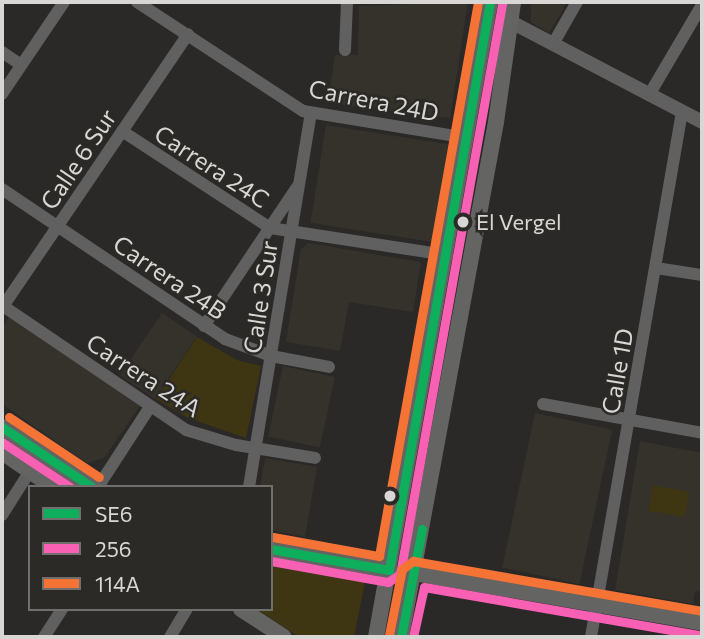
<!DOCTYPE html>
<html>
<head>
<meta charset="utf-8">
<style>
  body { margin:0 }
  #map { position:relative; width:704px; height:639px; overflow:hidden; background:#2a2928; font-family:Commissioner,sans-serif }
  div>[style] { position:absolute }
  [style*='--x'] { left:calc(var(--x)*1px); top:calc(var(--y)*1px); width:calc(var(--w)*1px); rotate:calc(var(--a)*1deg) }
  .built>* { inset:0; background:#34322a; transform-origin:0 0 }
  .green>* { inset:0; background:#3e3512; transform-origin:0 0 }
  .minor>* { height:12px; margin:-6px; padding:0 6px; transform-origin:6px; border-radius:6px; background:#616060 }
  .tertiary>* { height:14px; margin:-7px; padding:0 7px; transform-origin:7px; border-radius:7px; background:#616060 }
  .secondary>* { height:16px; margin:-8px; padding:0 8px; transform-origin:8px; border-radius:8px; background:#646463 }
  .bus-1>* { height:9px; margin:-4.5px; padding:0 4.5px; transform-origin:4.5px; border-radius:4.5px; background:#0daf5c }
  .bus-2>* { height:9px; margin:-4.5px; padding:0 4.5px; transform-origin:4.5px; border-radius:4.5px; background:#f860b3 }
  .bus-3>* { height:9px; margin:-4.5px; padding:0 4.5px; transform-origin:4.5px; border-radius:4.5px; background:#f57335 }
  .dots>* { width:19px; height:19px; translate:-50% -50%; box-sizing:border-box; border:4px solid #2b2a27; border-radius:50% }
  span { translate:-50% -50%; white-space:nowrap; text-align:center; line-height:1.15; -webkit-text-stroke:5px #2b2a27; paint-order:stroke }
  .bus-label { font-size:22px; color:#d8d7d5 }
  .left { translate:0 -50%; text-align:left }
  .street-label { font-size:24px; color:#d8d7d5 }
  .frame { position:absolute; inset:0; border:4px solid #d8d7d5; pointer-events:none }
  .legend { position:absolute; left:28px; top:485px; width:245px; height:126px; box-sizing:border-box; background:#2b2a27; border:2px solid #706f6d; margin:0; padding:9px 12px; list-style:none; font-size:21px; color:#d8d7d5 }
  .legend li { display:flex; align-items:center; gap:14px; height:35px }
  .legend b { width:35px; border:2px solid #706f6d }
</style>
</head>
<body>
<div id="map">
  <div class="built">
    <i style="clip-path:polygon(468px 2px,450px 118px,328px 103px,335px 55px,358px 55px,359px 6px)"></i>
    <i style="clip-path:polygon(531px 2px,567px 2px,549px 33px,531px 22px)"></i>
    <i style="left:326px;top:125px;width:125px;height:99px;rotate:9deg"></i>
    <i style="clip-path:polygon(308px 243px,421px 262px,413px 312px,349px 302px,340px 351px,286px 342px,301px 249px)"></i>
    <i style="left:162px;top:313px;width:42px;height:75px;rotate:34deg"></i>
    <i style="clip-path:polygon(9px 317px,140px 406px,104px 458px,87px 463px,2px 404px,2px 328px)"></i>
    <i style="left:283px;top:366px;width:53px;height:72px;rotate:12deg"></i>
    <i style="left:535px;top:413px;width:79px;height:158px;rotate:12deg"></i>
    <i style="clip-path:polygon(640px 441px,702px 453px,702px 592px,695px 591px,693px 604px,615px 590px)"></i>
    <i style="clip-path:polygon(265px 458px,317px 467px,305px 537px,271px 530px,271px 487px,260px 487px)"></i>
  </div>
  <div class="green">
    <i style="clip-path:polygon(197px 337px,237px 360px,261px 366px,246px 438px,188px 418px,156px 399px)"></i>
    <i style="left:653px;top:485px;width:37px;height:26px;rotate:11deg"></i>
    <i style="clip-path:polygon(271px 560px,366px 577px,354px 637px,299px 637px,256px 609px,271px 609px)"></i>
  </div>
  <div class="minor">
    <i style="--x:137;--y:2;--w:199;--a:33.3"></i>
    <i style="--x:303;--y:111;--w:166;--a:9.3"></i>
    <i style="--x:553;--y:44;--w:48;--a:-60.3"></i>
    <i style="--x:345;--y:50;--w:48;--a:-87.6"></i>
    <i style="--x:2;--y:52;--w:23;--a:34"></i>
    <i style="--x:2;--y:94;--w:111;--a:-56"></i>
    <i style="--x:649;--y:95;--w:104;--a:-59.5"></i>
    <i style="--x:122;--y:131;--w:177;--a:33.2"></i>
    <i style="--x:270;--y:228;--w:179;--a:8.7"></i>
    <i style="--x:2;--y:189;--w:269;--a:33.9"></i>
    <i style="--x:225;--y:339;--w:49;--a:20.3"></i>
    <i style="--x:271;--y:356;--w:59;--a:10.7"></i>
    <i style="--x:656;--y:268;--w:47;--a:8.7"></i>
    <i style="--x:3;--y:306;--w:221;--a:34.1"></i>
    <i style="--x:186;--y:430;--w:52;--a:16.7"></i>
    <i style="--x:236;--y:445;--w:80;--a:9.3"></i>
    <i style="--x:2;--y:308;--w:331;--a:-55.8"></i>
    <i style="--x:204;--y:326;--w:167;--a:-56.2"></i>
    <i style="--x:543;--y:404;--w:162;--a:10.3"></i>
    <i style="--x:98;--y:487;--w:95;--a:-57"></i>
    <i style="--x:249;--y:487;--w:378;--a:-80.6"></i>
    <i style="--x:2;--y:515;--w:52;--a:-57.5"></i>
    <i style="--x:44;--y:637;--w:33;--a:-57"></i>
    <i style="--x:170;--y:637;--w:33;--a:-59"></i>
    <i style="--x:591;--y:637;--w:533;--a:-80.17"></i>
  </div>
  <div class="tertiary">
    <i style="--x:511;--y:22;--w:216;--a:27.6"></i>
  </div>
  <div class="secondary">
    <i style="--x:2;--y:427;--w:108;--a:33.7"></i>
    <i style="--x:2;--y:452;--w:62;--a:34.5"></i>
    <i style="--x:271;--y:549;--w:120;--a:10.1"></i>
    <i style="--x:414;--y:573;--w:292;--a:9.8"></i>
    <i style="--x:241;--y:609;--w:51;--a:33.1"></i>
    <i style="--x:376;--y:637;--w:645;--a:-79.82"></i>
    <i style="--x:401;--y:637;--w:524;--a:-79.55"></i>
    <i style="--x:496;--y:122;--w:121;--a:-81.9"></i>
  </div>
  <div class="bus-1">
    <i style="--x:2;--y:427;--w:108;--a:33.7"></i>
    <i style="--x:271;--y:549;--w:120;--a:10.1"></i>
    <i style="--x:389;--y:570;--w:577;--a:-79.92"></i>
    <i style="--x:401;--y:637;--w:110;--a:-79"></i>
  </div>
  <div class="bus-2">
    <i style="--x:2;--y:442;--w:82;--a:33.5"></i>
    <i style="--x:271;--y:561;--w:119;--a:10.2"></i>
    <i style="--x:388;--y:582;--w:14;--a:-34"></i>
    <i style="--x:400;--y:574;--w:579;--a:-79.85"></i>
    <i style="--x:413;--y:637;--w:51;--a:-77.6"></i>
    <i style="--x:424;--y:587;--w:280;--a:9.9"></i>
  </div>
  <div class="bus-3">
    <i style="--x:9;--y:417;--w:108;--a:33.7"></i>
    <i style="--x:273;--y:537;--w:108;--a:10.2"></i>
    <i style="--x:379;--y:556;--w:563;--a:-79.87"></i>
    <i style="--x:389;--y:635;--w:67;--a:-78.9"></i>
    <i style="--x:402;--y:569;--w:14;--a:-36"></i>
    <i style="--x:413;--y:561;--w:293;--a:9.8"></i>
  </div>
  <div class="dots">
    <i style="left:463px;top:222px;background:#d8d7d5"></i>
    <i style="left:390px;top:496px;background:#d8d7d5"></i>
  </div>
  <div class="bus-label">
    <span class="left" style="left:476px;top:222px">El Vergel</span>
  </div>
  <div class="street-label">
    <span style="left:374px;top:100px;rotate:11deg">Carrera 24D</span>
    <span style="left:78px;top:159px;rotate:-56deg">Calle 6 Sur</span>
    <span style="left:212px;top:166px;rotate:33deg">Carrera 24C</span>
    <span style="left:170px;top:277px;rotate:34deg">Carrera 24B</span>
    <span style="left:260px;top:297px;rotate:-81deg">Calle 3 Sur</span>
    <span style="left:617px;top:371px;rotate:-80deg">Calle 1D</span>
    <span style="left:144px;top:375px;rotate:33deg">Carrera 24A</span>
  </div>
  <div class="frame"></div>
  <ul class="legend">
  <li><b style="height:9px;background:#0daf5c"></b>SE6</li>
  <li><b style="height:9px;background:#f860b3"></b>256</li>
  <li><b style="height:9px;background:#f57335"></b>114A</li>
  </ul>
</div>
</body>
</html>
